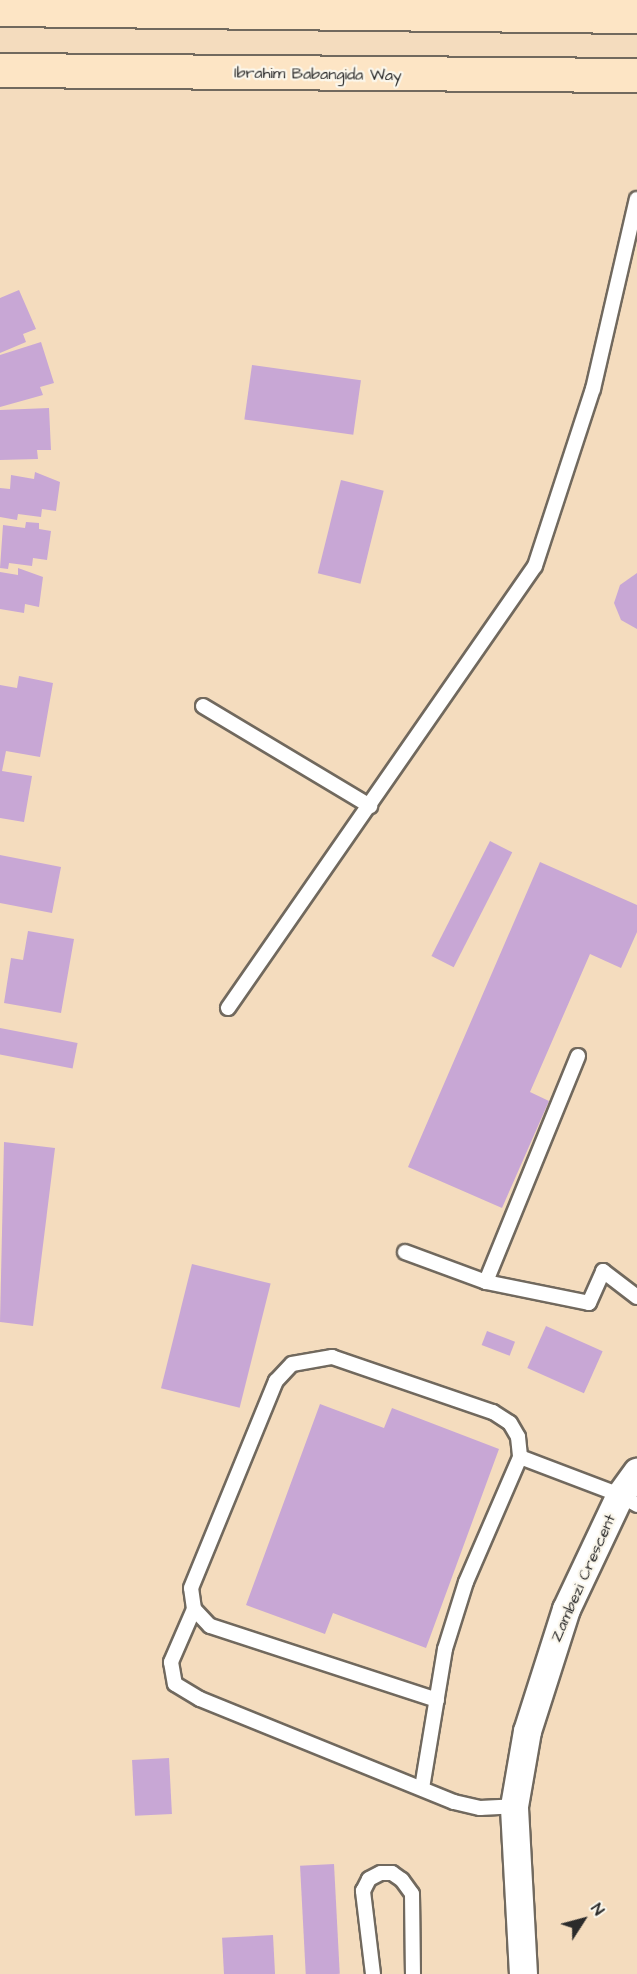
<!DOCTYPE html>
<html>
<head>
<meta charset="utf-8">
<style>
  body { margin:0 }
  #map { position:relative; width:637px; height:1974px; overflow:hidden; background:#f4dcbe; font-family:"Architects Daughter",sans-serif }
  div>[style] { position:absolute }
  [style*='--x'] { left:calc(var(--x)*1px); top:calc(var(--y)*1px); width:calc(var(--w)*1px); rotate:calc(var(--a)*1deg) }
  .building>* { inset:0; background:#c8a7d5; transform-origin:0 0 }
  .roads { filter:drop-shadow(2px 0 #71695e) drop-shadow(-2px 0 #71695e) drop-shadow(0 2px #71695e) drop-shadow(0 -2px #71695e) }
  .lane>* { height:14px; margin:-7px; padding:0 7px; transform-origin:7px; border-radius:7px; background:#fff }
  .street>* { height:27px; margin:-13.5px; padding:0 13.5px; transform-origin:13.5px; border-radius:13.5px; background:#fff }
  .secondary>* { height:33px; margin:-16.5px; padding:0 16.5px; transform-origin:16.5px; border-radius:16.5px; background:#fde5c5 }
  span { translate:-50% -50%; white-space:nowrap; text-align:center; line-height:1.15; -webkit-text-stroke:4.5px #fbf7ec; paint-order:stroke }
  .street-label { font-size:16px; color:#2b2b2b }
  .north { position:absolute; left:553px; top:1890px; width:60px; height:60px; -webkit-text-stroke:4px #fbf7ec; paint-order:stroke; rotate:54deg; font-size:16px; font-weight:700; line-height:24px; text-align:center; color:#2b2b2b }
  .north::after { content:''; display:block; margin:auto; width:21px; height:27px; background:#2b2b2b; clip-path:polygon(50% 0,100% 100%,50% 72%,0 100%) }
</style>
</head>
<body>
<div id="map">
  <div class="building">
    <i style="clip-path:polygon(19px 290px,36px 329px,23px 334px,26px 342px,0 353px,0 298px)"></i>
    <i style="clip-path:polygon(41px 342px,54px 383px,40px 387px,43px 395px,0 407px,0 355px)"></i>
    <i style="left:252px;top:365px;width:110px;height:55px;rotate:8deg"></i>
    <i style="clip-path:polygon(49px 408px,51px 450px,37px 450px,38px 459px,0 460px,0 410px)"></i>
    <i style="clip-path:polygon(35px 472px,60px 482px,56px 511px,42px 509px,41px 517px,18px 514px,17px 520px,0 517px,0 488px,10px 489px,11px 475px,34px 479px)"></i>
    <i style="left:341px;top:480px;width:44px;height:96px;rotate:14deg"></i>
    <i style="clip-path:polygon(26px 522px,39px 523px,39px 529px,51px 531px,47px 560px,33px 558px,32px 566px,9px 563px,8px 569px,0 568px,3px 525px,25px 528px)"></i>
    <i style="clip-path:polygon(18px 568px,43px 577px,39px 607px,25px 604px,24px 613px,0 609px,0 572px,18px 575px)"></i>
    <i style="clip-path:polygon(637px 573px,637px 629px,621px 620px,614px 603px,620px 585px)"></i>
    <i style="clip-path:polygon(19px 676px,53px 683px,40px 757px,6px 751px,2px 771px,32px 776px,24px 822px,0 818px,0 685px,17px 688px)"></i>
    <i style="left:490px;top:841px;width:25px;height:129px;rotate:27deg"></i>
    <i style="clip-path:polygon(0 855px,61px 867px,52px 913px,0 903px)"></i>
    <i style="clip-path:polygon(540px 862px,637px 905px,637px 932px,621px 968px,590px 954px,530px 1092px,549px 1101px,502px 1208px,408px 1167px)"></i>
    <i style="clip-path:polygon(28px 931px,74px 939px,61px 1013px,4px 1003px,11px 958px,23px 960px)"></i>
    <i style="left:0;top:1028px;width:79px;height:26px;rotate:11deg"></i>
    <i style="clip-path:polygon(4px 1142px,55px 1148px,33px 1326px,0 1322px)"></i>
    <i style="left:192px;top:1264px;width:81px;height:128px;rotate:14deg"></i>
    <i style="left:546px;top:1326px;width:62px;height:46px;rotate:24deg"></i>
    <i style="left:487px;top:1331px;width:30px;height:15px;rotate:21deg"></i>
    <i style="clip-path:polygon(320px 1404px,384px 1428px,392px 1408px,499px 1449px,426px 1648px,333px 1613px,325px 1634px,246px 1605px)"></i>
    <i style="left:169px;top:1758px;width:56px;height:37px;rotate:87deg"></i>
    <i style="left:334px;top:1864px;width:110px;height:34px;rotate:87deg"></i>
    <i style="left:273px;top:1935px;width:39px;height:51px;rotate:87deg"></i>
  </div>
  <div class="roads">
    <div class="lane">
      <i style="--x:203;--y:706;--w:195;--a:30.9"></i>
      <i style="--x:228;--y:1008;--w:538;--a:-55.22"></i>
      <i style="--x:535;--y:566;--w:186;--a:-71.9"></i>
      <i style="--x:593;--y:389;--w:195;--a:-77"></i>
      <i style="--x:578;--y:1056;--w:244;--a:112.2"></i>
      <i style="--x:486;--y:1282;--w:105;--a:11.5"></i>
      <i style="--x:589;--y:1303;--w:35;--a:-66"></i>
      <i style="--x:603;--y:1271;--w:43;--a:37.4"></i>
      <i style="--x:405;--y:1252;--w:86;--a:20.3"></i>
      <i style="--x:194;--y:1609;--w:58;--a:113.5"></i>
      <i style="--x:171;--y:1662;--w:22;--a:80"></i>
      <i style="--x:175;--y:1684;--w:29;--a:31"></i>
      <i style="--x:200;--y:1699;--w:274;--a:22.1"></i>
      <i style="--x:454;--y:1802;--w:27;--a:13"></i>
      <i style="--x:480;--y:1808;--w:34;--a:-3"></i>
      <i style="--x:437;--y:1700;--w:239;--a:-161.9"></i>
      <i style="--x:210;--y:1626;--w:23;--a:-133"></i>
      <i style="--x:194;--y:1609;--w:21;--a:-98"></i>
      <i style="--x:191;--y:1588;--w:224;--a:-67.7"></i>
      <i style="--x:276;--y:1381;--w:23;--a:-47"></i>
      <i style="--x:292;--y:1364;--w:41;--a:-9.9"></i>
      <i style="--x:332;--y:1357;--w:170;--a:18.9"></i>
      <i style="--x:493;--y:1412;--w:20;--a:33"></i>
      <i style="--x:510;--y:1423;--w:16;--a:60"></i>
      <i style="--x:518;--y:1437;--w:20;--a:84"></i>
      <i style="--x:520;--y:1457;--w:107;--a:20.8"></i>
      <i style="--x:620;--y:1495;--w:20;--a:30"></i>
      <i style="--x:422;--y:1788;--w:141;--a:-80.6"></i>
      <i style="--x:445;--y:1649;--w:70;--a:-72.6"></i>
      <i style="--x:466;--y:1582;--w:136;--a:-66.6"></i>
      <i style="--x:373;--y:1974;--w:84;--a:-96.9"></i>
      <i style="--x:363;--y:1891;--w:13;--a:-63"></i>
      <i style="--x:369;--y:1879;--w:13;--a:-27"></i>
      <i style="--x:381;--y:1873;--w:11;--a:0"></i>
      <i style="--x:392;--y:1873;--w:12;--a:35"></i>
      <i style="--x:402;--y:1880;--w:17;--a:54"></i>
      <i style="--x:412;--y:1894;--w:80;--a:89.3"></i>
    </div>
    <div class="street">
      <i style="--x:523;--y:1974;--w:168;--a:-93.1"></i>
      <i style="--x:514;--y:1806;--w:76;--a:-80.2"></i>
      <i style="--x:527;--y:1731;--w:128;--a:-72.3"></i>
      <i style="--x:566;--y:1609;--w:126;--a:-64.7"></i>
      <i style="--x:620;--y:1495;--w:29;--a:-54"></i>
    </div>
    <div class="secondary">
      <i style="--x:0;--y:9;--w:637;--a:0.63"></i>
      <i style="--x:0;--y:70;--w:637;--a:0.45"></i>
    </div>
  </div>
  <div class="street-label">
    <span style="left:318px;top:74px;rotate:1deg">Ibrahim Babangida Way</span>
    <span style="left:583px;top:1578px;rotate:-66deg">Zambezi Crescent</span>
  </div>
  <div class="north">N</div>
</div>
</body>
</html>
